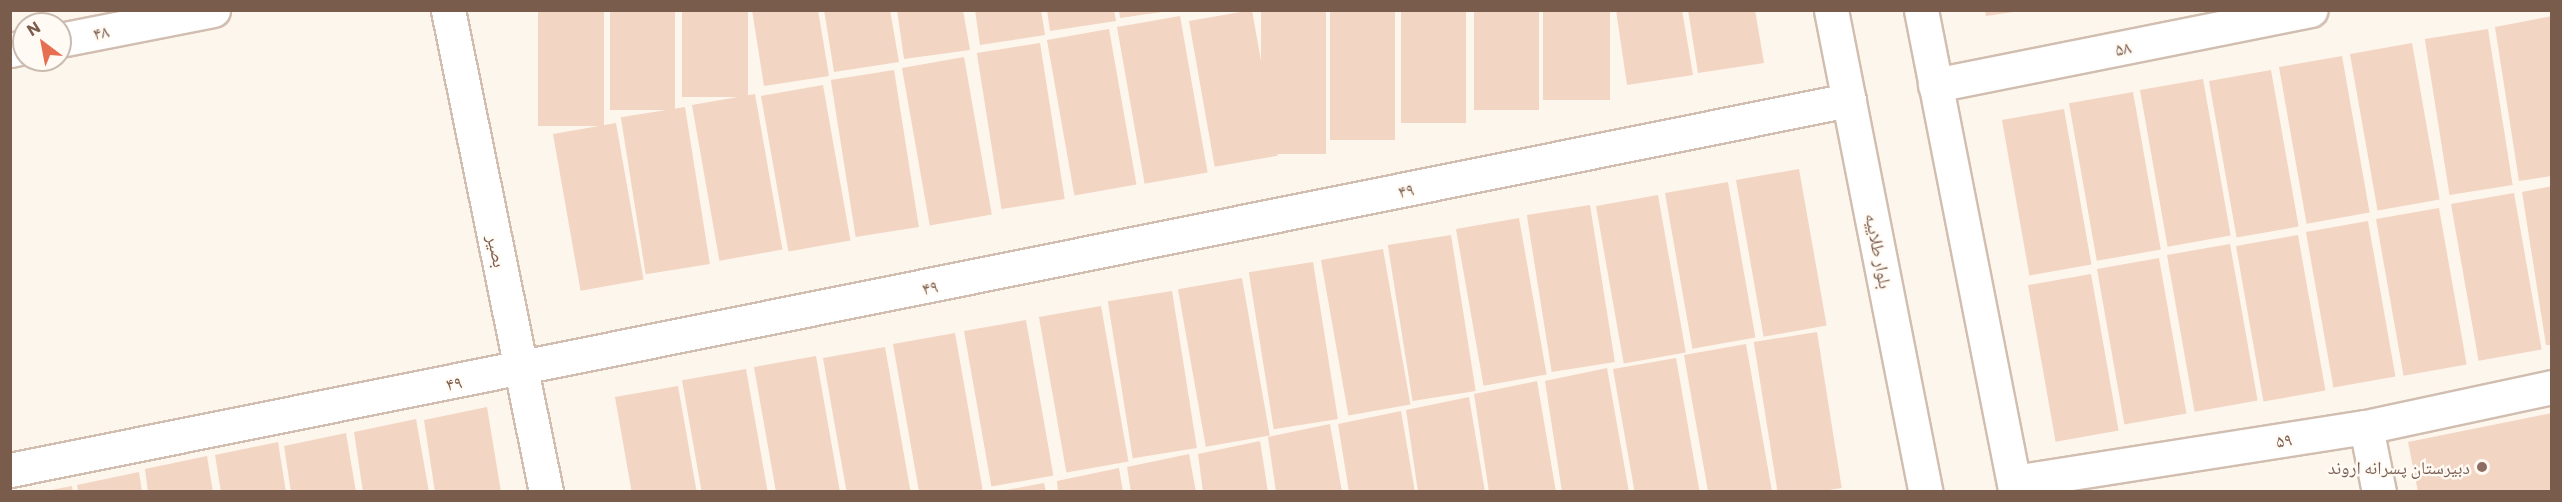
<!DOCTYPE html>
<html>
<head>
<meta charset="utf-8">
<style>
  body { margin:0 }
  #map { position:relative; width:2562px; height:502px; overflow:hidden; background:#fdf6ec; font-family:Commissioner,"Noto Naskh Arabic",sans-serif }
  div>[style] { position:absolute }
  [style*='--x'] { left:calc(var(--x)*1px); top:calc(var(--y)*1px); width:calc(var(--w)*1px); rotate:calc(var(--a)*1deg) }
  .building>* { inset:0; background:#f3d5c3; transform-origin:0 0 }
  .roads { filter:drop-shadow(2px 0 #d1beb0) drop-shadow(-2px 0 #d1beb0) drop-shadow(0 2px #d1beb0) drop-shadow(0 -2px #d1beb0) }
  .street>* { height:33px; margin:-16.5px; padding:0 16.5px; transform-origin:16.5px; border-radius:16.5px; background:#fff }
  .secondary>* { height:33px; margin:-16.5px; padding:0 16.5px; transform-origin:16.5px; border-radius:16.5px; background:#fff }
  .dots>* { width:16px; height:16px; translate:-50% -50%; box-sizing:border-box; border:3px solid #fffaf3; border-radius:50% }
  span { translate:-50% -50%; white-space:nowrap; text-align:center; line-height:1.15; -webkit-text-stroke:4.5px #fffaf3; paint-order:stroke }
  .street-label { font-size:18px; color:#7a5c4d }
  .education-label { font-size:18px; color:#785e54 }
  .right { translate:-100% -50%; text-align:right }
  .frame { position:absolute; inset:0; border:12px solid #7a5c4d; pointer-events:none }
  .north { position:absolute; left:12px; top:12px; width:60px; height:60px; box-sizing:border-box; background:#fffaf3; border:2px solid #cabbb1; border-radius:50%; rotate:328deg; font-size:16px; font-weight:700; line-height:24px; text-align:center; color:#7a5c4d }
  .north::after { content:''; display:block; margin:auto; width:21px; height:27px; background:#e76f51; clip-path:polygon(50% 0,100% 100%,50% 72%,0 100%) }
</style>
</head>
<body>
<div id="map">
  <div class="building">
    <i style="left:538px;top:10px;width:66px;height:116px"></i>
    <i style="left:610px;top:10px;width:65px;height:100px"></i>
    <i style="left:682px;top:10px;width:66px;height:87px"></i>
    <i style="clip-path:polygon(752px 10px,818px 10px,829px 76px,764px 86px)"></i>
    <i style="clip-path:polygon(824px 10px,890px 10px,899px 62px,834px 72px)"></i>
    <i style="clip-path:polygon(897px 10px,963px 10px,970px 50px,904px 59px)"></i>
    <i style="clip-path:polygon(975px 10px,1041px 10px,1045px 35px,980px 45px)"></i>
    <i style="clip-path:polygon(1047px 10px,1114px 10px,1116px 21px,1050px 31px)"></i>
    <i style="clip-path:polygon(1119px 10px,1162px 10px,1162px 12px,1120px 18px)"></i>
    <i style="left:1252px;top:10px;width:148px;height:64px;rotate:80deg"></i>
    <i style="left:1261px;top:10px;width:65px;height:144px"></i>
    <i style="left:1330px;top:10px;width:65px;height:130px"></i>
    <i style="left:1401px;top:10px;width:65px;height:113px"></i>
    <i style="left:1474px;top:10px;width:65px;height:100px"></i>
    <i style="left:1543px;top:10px;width:67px;height:90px"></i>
    <i style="clip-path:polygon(1616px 10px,1682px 10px,1693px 75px,1627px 85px)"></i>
    <i style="clip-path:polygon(1688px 10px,1755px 10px,1764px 63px,1698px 73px)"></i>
    <i style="clip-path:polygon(1985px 10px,2013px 10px,2013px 12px,1986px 16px)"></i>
    <i style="left:1180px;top:16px;width:159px;height:64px;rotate:80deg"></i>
    <i style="clip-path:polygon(2552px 16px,2552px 176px,2519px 181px,2495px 27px)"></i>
    <i style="left:1109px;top:29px;width:158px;height:63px;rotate:80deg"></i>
    <i style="left:2488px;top:29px;width:158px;height:64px;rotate:81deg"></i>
    <i style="left:1040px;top:43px;width:158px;height:64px;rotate:81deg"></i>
    <i style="left:2412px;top:43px;width:159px;height:63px;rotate:80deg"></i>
    <i style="left:2342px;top:56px;width:159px;height:64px;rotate:80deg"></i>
    <i style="left:964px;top:57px;width:160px;height:63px;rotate:80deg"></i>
    <i style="left:894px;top:70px;width:159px;height:64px;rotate:81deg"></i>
    <i style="left:2271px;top:70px;width:159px;height:63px;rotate:80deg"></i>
    <i style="left:2203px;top:79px;width:159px;height:64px;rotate:80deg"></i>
    <i style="left:823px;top:85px;width:158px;height:63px;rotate:80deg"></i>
    <i style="left:2133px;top:92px;width:160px;height:65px;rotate:80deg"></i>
    <i style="left:755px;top:94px;width:158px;height:64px;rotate:80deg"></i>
    <i style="left:685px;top:107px;width:159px;height:65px;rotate:81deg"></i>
    <i style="left:2064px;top:109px;width:158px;height:63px;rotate:80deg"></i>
    <i style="left:616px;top:123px;width:159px;height:64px;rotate:80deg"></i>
    <i style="left:1799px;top:169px;width:159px;height:64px;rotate:80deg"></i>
    <i style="left:1728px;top:182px;width:158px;height:64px;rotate:80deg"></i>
    <i style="clip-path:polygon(2552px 186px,2552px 345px,2546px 345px,2522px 192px)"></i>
    <i style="left:2514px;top:193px;width:159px;height:64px;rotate:80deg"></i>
    <i style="left:1658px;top:195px;width:160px;height:63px;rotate:80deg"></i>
    <i style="left:1590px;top:205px;width:159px;height:64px;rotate:81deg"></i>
    <i style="left:2439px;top:208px;width:159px;height:64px;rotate:80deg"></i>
    <i style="left:1519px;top:218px;width:159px;height:64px;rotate:80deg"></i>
    <i style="left:2368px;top:221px;width:158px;height:63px;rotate:80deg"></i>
    <i style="left:1451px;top:235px;width:158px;height:64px;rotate:81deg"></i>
    <i style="left:2298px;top:235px;width:158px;height:63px;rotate:80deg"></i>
    <i style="left:2230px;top:244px;width:159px;height:64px;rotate:80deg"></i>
    <i style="left:1383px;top:249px;width:158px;height:63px;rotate:80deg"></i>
    <i style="left:2159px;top:258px;width:158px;height:63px;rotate:80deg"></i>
    <i style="left:1313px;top:262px;width:159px;height:65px;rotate:81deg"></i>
    <i style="left:2091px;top:274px;width:159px;height:64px;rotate:80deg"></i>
    <i style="left:1242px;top:278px;width:160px;height:65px;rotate:80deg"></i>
    <i style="left:1172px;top:291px;width:159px;height:65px;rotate:81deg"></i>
    <i style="left:1101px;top:306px;width:158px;height:63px;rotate:80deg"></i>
    <i style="left:1026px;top:320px;width:158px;height:63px;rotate:80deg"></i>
    <i style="left:1817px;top:332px;width:158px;height:64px;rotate:81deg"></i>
    <i style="left:955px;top:333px;width:159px;height:63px;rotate:80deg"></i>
    <i style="left:1746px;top:344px;width:150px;height:63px;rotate:80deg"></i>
    <i style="left:885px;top:347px;width:147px;height:63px;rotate:80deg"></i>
    <i style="left:816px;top:356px;width:138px;height:63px;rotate:80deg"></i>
    <i style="left:1676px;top:358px;width:136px;height:64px;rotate:80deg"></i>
    <i style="clip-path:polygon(1607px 368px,1629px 492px,1562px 492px,1545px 381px)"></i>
    <i style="left:746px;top:369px;width:125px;height:65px;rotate:80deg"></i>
    <i style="clip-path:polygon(1537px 381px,1556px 492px,1489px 492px,1474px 394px)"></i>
    <i style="left:678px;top:386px;width:108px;height:64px;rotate:80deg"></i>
    <i style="clip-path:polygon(1469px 397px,1485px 492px,1418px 492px,1406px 410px)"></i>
    <i style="clip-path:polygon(487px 407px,501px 492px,435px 492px,424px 420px)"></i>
    <i style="clip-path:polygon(1401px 411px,1415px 492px,1349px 492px,1338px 424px)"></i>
    <i style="clip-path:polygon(2552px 413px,2552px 492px,2418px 492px,2408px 442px)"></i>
    <i style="clip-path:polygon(416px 419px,429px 492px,363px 492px,354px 432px)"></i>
    <i style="clip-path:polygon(1330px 424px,1342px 492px,1276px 492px,1268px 437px)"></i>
    <i style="clip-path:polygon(346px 433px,356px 492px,291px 492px,284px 446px)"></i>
    <i style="clip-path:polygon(1260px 441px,1268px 492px,1203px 492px,1198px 454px)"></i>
    <i style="clip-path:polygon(278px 442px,286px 492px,221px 492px,215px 455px)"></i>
    <i style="clip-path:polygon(1189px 454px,1196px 492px,1131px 492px,1127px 467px)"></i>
    <i style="clip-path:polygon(207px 456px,213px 492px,148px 492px,145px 469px)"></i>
    <i style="clip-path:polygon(1119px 468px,1123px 492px,1058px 492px,1057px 481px)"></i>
    <i style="clip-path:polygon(139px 472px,142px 492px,78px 492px,77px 485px)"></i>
    <i style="clip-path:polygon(1044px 483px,1046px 492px,1006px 492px,1006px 490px)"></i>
    <i style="clip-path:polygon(72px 486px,73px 492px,51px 492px,51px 490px)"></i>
  </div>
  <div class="roads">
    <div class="street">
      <i style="--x:60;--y:40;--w:156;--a:-11.1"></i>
      <i style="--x:10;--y:50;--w:14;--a:-12"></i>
      <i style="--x:1935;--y:85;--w:383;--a:-11.3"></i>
      <i style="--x:2366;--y:427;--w:66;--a:78.7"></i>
      <i style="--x:10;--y:470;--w:1876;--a:-11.38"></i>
      <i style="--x:2014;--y:482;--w:356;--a:-8.9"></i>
      <i style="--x:2366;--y:427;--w:190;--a:-12.1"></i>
    </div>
    <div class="secondary">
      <i style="--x:448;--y:10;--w:492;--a:78.5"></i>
      <i style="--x:1831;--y:10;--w:491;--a:78.9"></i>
      <i style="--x:1921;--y:10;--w:491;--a:78.9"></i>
    </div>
  </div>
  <div class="dots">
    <i style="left:2482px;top:467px;background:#8d6e63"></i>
  </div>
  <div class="street-label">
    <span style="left:101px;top:32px;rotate:-11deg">۴۸</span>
    <span style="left:2123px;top:48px;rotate:-11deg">۵۸</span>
    <span style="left:1406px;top:190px;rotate:-11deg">۴۹</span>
    <span style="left:497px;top:251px;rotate:78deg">بصیر</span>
    <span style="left:1879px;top:251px;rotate:79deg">بلوار طلاییه</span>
    <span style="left:930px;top:287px;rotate:-11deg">۴۹</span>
    <span style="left:454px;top:383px;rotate:-11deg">۴۹</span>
    <span style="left:2284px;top:440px;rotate:-9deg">۵۹</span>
  </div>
  <div class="education-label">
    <span class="right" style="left:2470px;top:467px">دبیرستان پسرانه اروند</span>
  </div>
  <div class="frame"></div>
  <div class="north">N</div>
</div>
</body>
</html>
